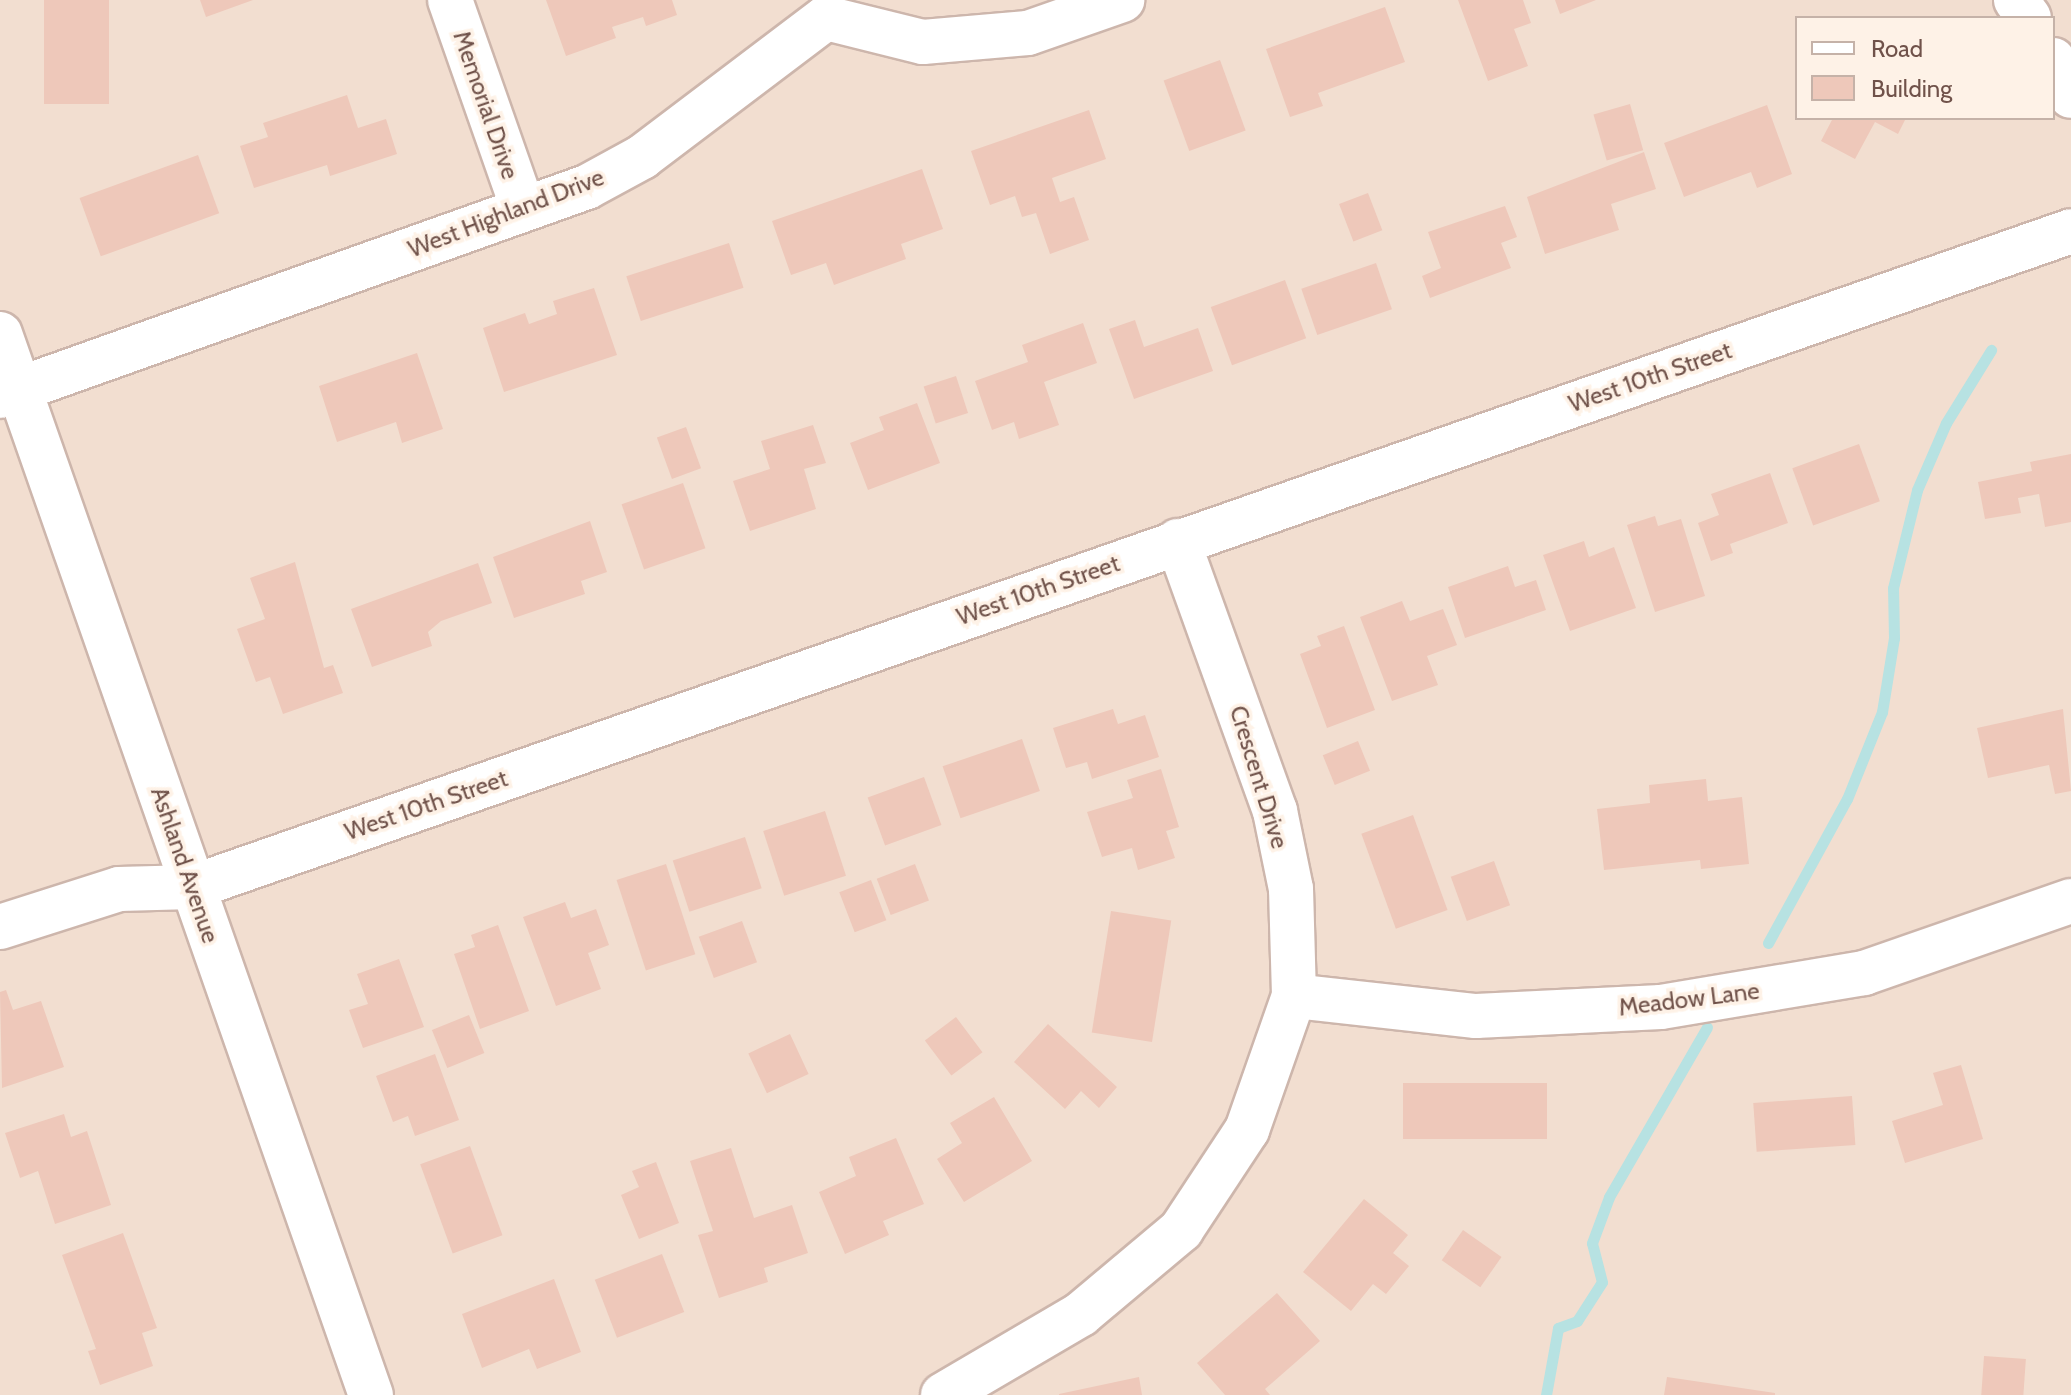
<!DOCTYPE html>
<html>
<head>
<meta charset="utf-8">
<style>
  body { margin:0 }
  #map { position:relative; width:2071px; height:1395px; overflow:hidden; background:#faede1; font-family:Cabin,sans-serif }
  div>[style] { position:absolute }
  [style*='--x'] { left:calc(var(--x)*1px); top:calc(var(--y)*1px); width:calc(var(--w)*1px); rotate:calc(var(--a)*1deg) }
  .residential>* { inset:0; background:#f2ded0 }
  .stream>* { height:11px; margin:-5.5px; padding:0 5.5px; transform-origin:5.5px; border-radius:5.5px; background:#b7e2e2 }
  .building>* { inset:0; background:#eec8ba; transform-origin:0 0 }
  .roads { filter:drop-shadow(2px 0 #cdb6ac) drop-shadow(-2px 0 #cdb6ac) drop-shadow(0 2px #cdb6ac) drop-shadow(0 -2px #cdb6ac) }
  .minor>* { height:44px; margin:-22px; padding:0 22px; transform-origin:22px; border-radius:22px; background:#fff }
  span { translate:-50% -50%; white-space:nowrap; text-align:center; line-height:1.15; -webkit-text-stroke:7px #fef2e7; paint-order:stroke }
  .street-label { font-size:24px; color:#70524a }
  .legend { position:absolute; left:1795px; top:16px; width:260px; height:104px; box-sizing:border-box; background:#fef2e7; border:2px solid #c5b2a8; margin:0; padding:10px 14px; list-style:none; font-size:24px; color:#70524a }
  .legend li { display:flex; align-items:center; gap:16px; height:40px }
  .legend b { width:40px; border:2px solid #c5b2a8 }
</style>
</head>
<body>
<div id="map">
  <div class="residential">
    <i style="clip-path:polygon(evenodd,0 0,2071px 0,2071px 1395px,0 1395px,0 0,1797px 18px,2053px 18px,2053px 118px,1797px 118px,1797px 18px)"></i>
  </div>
  <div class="stream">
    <i style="--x:1768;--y:943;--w:164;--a:-61.3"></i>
    <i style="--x:1847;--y:799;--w:94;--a:-68.1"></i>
    <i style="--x:1882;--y:712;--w:75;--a:-80.8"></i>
    <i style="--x:1894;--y:638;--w:50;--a:-91.1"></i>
    <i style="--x:1893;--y:588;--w:101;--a:-76.2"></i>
    <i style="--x:1917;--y:490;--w:73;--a:-66.6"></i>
    <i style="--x:1946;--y:423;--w:86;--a:-58.3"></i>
    <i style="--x:1546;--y:1395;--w:68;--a:-79.8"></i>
    <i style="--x:1558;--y:1328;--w:20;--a:-20"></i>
    <i style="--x:1577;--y:1321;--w:46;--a:-57.3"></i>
    <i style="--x:1602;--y:1282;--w:40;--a:-104.4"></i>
    <i style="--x:1592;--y:1243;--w:49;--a:-69.7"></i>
    <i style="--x:1609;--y:1197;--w:196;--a:-60"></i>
  </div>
  <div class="building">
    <i style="left:44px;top:0;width:65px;height:104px"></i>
    <i style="clip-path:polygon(200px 0,253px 0,206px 17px)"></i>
    <i style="clip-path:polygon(546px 0,672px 0,677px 15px,646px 26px,643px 17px,612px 27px,616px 38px,566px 56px)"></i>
    <i style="clip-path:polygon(1458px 0,1523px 0,1531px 23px,1514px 29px,1528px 66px,1488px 81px)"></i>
    <i style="clip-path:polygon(1555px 0,1596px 0,1560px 14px)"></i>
    <i style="clip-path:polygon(1385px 7px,1405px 62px,1318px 93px,1323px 106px,1290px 117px,1266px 49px)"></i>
    <i style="left:1220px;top:60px;width:75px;height:60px;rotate:70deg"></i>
    <i style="clip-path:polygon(347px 95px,358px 128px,386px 119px,397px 154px,330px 176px,327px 165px,254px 188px,240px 146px,268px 137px,263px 123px)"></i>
    <i style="left:1630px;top:104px;width:48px;height:38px;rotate:74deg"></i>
    <i style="clip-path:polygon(1767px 105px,1792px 174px,1757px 188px,1751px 172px,1684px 197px,1664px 143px)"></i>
    <i style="clip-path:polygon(1089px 110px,1106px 159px,1052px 178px,1060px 202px,1074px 197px,1089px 240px,1050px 254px,1036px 213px,1022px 217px,1015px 196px,990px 205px,971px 151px)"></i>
    <i style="clip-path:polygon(1833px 118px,1906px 118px,1898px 134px,1875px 122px,1855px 159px,1821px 141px)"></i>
    <i style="clip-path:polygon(1644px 152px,1656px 189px,1611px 204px,1619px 230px,1545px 254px,1527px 197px)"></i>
    <i style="left:198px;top:155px;width:62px;height:126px;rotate:70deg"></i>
    <i style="clip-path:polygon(922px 169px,943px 229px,901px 244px,906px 259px,834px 285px,826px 263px,791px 275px,772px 221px)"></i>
    <i style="left:1368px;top:193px;width:40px;height:31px;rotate:69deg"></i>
    <i style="clip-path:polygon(1505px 206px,1517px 237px,1501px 243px,1511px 268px,1430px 298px,1422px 276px,1441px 268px,1428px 232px)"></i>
    <i style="left:729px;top:243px;width:47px;height:108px;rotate:72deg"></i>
    <i style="left:1376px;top:263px;width:49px;height:79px;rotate:71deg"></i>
    <i style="left:1285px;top:280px;width:62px;height:79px;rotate:70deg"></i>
    <i style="clip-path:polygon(594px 288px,617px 355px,504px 392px,483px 328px,525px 313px,529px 324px,557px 314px,553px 301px)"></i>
    <i style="clip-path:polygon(1135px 320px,1144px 347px,1198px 328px,1213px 371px,1134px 399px,1109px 329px)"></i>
    <i style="clip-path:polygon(1083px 323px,1097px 363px,1044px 382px,1059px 425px,1019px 439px,1014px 422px,992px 430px,975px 381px,1028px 362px,1022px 345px)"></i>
    <i style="clip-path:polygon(417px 353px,443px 429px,402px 443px,396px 422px,337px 442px,319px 386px)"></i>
    <i style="left:956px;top:376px;width:39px;height:34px;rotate:72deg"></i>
    <i style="clip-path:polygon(917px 403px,940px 463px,868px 490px,850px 443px,884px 430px,879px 417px)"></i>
    <i style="clip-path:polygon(813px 425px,826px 463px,804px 469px,816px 509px,750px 531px,733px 481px,770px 469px,761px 441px)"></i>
    <i style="left:686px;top:427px;width:44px;height:31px;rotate:70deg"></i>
    <i style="left:1859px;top:444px;width:61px;height:71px;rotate:70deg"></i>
    <i style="clip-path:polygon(2071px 454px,2071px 522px,2045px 527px,2039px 494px,2018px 498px,2021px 513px,1985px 519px,1978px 482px,2032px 471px,2030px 462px)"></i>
    <i style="clip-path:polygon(1770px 473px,1788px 523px,1730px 544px,1733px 553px,1711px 561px,1698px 523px,1719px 515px,1711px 494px)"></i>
    <i style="left:683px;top:483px;width:69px;height:65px;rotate:71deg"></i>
    <i style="clip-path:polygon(1655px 516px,1658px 526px,1681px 519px,1705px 596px,1655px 612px,1627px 525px)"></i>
    <i style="clip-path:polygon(590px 521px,607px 572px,581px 581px,585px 594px,514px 618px,493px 557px)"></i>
    <i style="clip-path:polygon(1584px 541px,1589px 557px,1614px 547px,1636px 608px,1570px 631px,1543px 555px)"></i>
    <i style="clip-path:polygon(295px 562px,324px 668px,333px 665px,343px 693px,283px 714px,270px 677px,256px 682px,237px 629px,265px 619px,250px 578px)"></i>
    <i style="clip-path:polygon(478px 563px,492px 603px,441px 621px,428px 632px,432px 646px,372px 667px,351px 609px)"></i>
    <i style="clip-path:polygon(1508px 566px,1515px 587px,1536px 580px,1546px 610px,1465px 638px,1448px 587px)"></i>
    <i style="clip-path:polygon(1402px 601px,1410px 621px,1443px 609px,1457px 645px,1427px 656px,1438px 685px,1392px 701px,1360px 617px)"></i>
    <i style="clip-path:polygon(1344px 626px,1375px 710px,1327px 728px,1300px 654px,1321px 646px,1317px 636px)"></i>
    <i style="clip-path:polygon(1113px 709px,1118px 724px,1145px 715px,1159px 757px,1092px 779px,1087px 762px,1066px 768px,1053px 728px)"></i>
    <i style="clip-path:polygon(2063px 709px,2071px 791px,2055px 794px,2049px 765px,1988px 778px,1977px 728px)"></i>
    <i style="left:1022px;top:739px;width:55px;height:84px;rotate:71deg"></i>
    <i style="left:1358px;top:741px;width:32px;height:38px;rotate:68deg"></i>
    <i style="clip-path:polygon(1161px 769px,1179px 827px,1166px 831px,1175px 858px,1138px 870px,1132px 848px,1102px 857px,1087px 812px,1133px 798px,1127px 780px)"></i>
    <i style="left:924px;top:777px;width:51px;height:60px;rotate:70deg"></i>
    <i style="clip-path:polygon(1706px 779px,1708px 801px,1742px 797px,1749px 864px,1701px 869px,1700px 860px,1604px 870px,1597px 809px,1650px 803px,1649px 785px)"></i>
    <i style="left:825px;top:811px;width:68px;height:65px;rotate:72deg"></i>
    <i style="left:1413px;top:815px;width:101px;height:55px;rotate:70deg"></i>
    <i style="left:745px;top:837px;width:54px;height:76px;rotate:72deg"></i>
    <i style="left:1494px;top:861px;width:47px;height:46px;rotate:70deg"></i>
    <i style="left:666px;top:864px;width:95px;height:52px;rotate:72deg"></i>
    <i style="left:915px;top:864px;width:39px;height:41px;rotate:69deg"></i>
    <i style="left:871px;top:880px;width:43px;height:34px;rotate:69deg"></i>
    <i style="clip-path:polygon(565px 902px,571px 918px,596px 909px,609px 945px,588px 953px,601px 989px,556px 1006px,523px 917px)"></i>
    <i style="left:1111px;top:911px;width:61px;height:123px;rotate:9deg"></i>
    <i style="left:742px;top:921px;width:44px;height:46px;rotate:70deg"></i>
    <i style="clip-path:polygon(498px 925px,529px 1011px,480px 1029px,454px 954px,475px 947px,471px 935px)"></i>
    <i style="clip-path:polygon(399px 959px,424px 1027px,363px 1048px,349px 1010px,368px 1004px,357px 974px)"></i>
    <i style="clip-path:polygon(6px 990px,13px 1010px,41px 1001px,64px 1067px,2px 1088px,0 992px)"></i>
    <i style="left:469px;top:1015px;width:41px;height:40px;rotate:68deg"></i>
    <i style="left:956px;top:1017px;width:44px;height:39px;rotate:53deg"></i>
    <i style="clip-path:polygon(1048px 1024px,1117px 1087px,1099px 1108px,1081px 1091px,1065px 1109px,1014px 1062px)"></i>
    <i style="left:790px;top:1034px;width:44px;height:46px;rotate:65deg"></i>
    <i style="clip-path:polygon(435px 1054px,459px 1120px,415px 1136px,408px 1116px,393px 1122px,376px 1076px)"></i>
    <i style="clip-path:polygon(1961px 1065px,1983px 1139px,1905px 1163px,1892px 1121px,1943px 1105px,1933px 1073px)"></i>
    <i style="left:1547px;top:1083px;width:56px;height:144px;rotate:90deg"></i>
    <i style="left:1852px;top:1096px;width:49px;height:99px;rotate:86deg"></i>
    <i style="clip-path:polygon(994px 1097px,1032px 1161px,964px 1202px,937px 1159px,962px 1143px,950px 1123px)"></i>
    <i style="clip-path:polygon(64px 1114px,71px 1137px,87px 1131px,111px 1205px,55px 1224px,38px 1171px,20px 1178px,5px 1133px)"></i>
    <i style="clip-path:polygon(896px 1138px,924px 1204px,883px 1221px,889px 1235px,845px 1254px,819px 1192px,856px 1176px,849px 1157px)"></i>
    <i style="left:470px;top:1146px;width:95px;height:53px;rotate:70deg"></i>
    <i style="clip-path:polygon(731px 1148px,754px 1218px,792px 1205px,808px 1253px,764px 1268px,768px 1282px,719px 1298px,698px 1235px,713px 1231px,690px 1161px)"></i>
    <i style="clip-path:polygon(656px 1162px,679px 1223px,639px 1239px,621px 1195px,639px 1187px,632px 1171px)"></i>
    <i style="clip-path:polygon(1364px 1199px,1408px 1235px,1393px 1253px,1409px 1266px,1386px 1294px,1373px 1284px,1351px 1311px,1303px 1272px)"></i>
    <i style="left:1463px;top:1230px;width:47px;height:37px;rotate:35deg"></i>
    <i style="clip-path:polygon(123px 1233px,157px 1328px,142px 1333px,153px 1366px,100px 1385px,88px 1351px,96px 1349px,62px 1255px)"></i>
    <i style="left:662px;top:1254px;width:62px;height:72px;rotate:69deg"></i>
    <i style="clip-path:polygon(554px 1279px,581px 1352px,537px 1369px,529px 1349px,482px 1368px,462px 1314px)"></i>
    <i style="clip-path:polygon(1277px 1293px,1320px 1341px,1265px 1389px,1270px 1395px,1225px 1395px,1197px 1363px)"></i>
    <i style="left:1984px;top:1356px;width:42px;height:39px;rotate:4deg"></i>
    <i style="clip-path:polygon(1139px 1377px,1142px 1395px,1059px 1395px,1059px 1394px)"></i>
    <i style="clip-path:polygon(1667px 1377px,1775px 1393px,1775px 1395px,1664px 1395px)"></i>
  </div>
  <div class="roads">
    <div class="minor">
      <i style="--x:450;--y:0;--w:221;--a:70.7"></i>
      <i style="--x:2016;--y:0;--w:22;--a:54"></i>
      <i style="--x:2053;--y:60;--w:40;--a:63.4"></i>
      <i style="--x:0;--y:334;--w:1124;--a:70.73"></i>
      <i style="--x:0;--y:396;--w:623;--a:-19.6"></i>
      <i style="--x:587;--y:187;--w:63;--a:-28.6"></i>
      <i style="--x:642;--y:157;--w:231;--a:-37.1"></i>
      <i style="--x:826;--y:18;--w:100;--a:13.9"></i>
      <i style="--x:923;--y:42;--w:105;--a:-4.9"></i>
      <i style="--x:1028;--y:33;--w:100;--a:-19.3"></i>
      <i style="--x:0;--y:927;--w:125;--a:-17.7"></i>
      <i style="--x:119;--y:889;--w:74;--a:-1.5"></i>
      <i style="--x:193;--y:887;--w:1989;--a:-19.25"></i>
      <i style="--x:1294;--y:996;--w:183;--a:6.3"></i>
      <i style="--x:1476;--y:1016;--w:185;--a:-2.8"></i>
      <i style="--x:1661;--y:1007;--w:206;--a:-9.5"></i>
      <i style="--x:1864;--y:973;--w:219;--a:-19.2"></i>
      <i style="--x:943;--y:1395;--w:160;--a:-30.4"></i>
      <i style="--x:1081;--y:1314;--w:131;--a:-40"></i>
      <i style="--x:1181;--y:1230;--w:120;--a:-56.6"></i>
      <i style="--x:1247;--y:1130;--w:142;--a:-70.7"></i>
      <i style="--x:1294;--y:996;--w:107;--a:-91.6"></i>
      <i style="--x:1291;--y:889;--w:80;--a:-101.6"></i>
      <i style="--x:1275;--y:811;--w:287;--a:-109.8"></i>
    </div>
  </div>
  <div class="street-label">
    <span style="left:486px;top:105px;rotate:71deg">Memorial Drive</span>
    <span style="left:506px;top:213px;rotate:-21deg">West Highland Drive</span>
    <span style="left:1650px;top:377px;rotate:-19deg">West 10th Street</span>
    <span style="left:1038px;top:590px;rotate:-19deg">West 10th Street</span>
    <span style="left:1259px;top:777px;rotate:73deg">Crescent Drive</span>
    <span style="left:426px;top:805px;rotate:-19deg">West 10th Street</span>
    <span style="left:185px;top:865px;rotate:71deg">Ashland Avenue</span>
    <span style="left:1689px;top:999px;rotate:-7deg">Meadow Lane</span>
  </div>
  <ul class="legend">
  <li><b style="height:10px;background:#fff"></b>Road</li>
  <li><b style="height:22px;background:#eec8ba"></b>Building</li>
  </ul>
</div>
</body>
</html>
